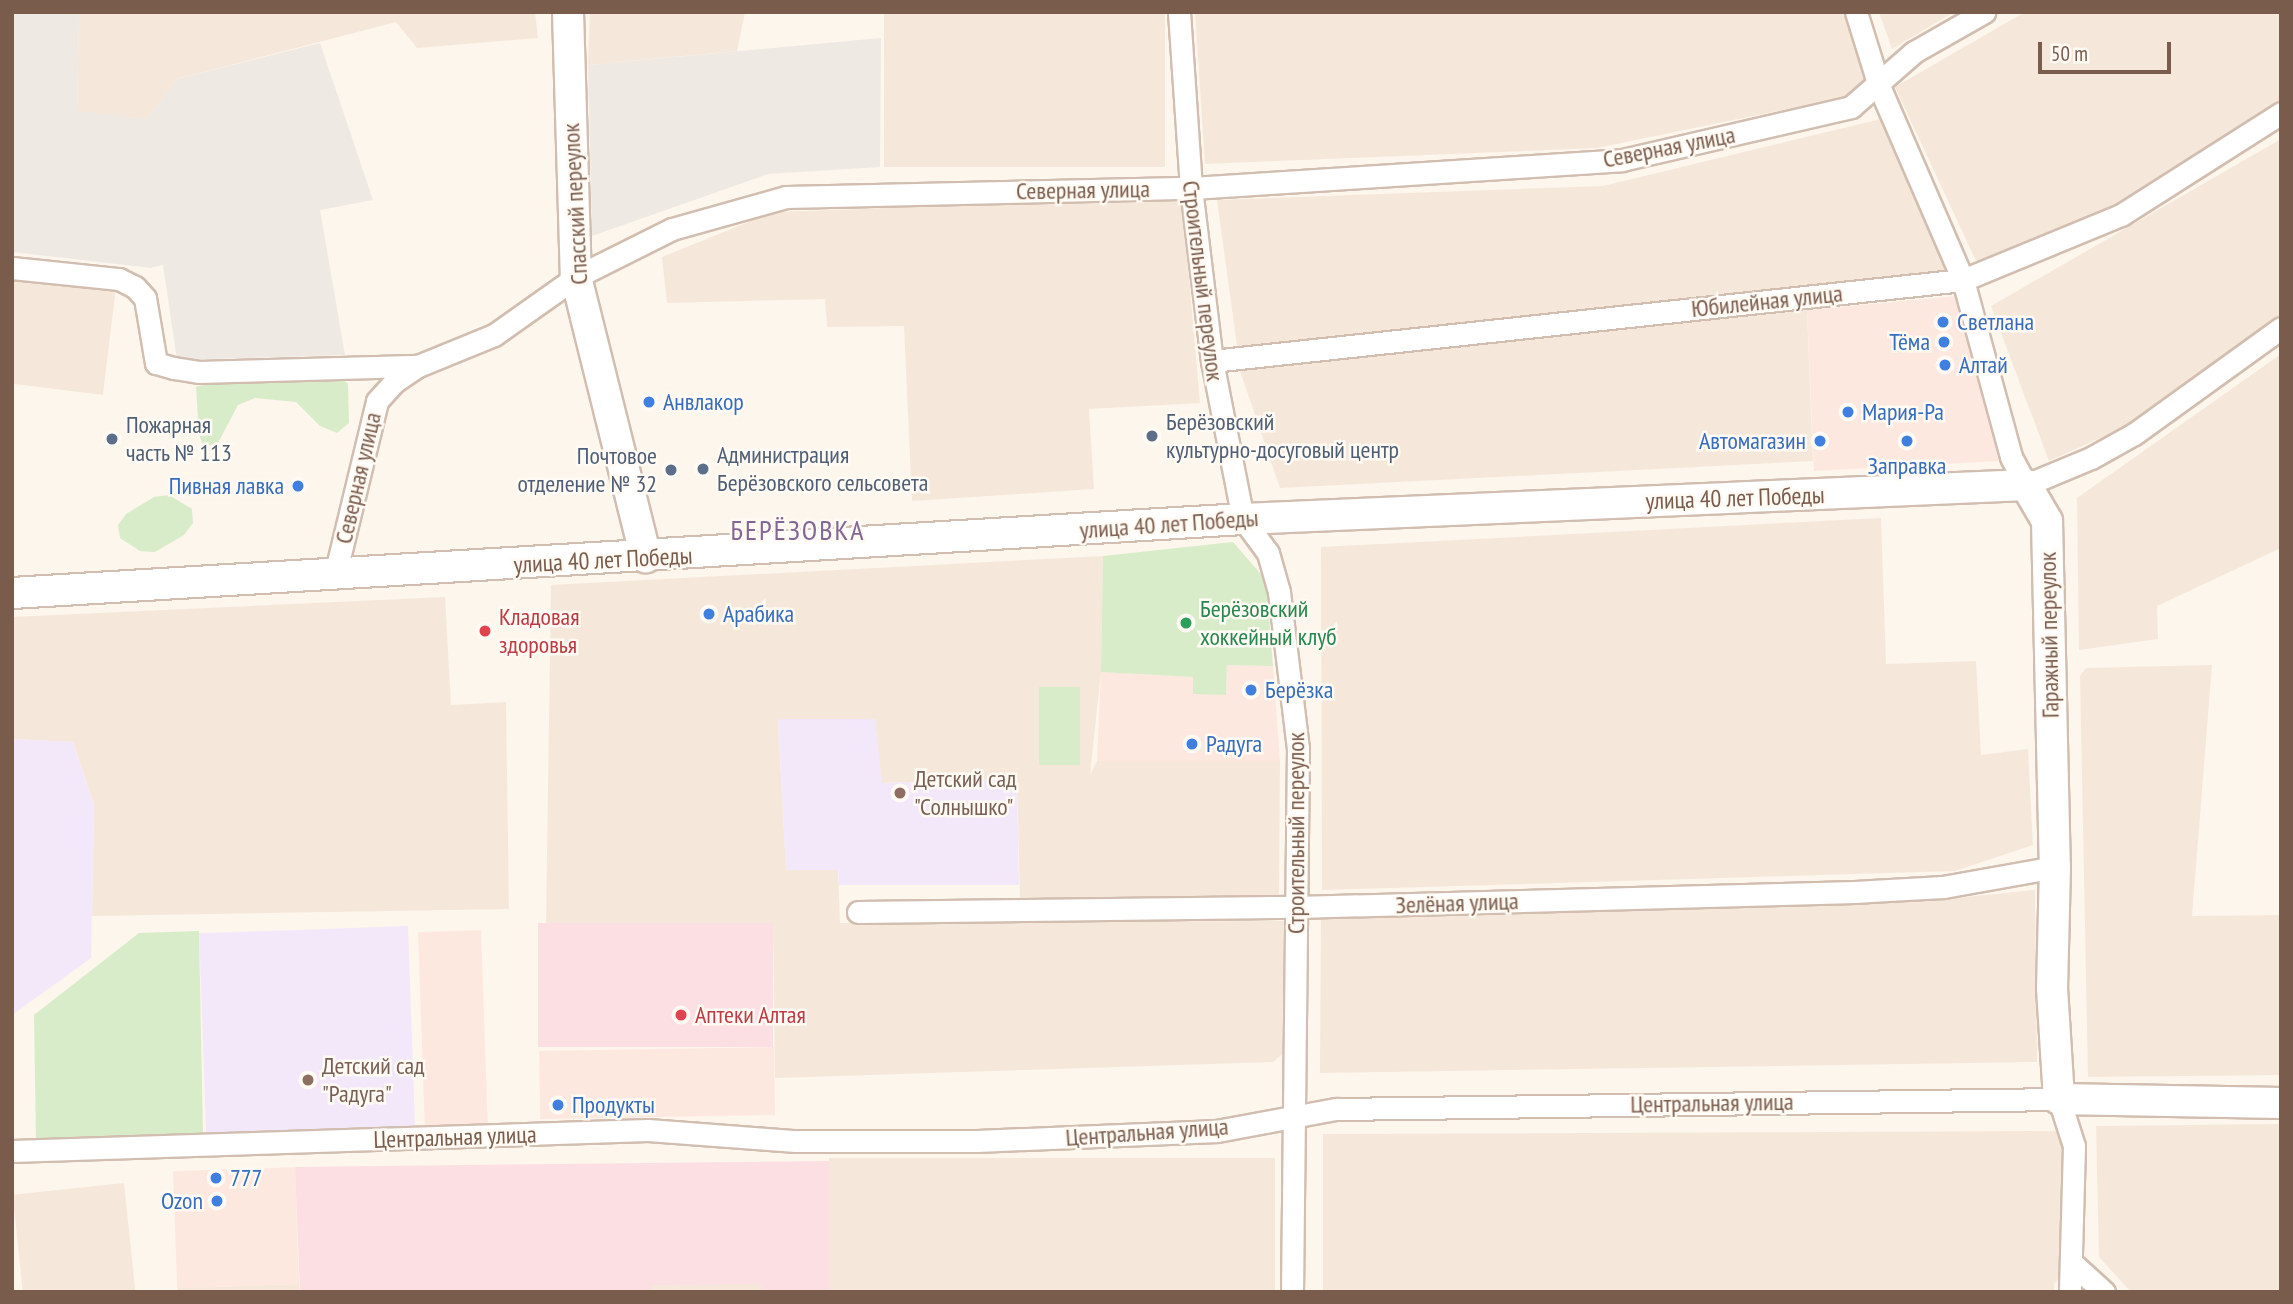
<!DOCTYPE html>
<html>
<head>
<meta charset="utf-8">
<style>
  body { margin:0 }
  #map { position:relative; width:2293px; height:1304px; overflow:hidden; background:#fdf6ec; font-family:"PT Sans Narrow",sans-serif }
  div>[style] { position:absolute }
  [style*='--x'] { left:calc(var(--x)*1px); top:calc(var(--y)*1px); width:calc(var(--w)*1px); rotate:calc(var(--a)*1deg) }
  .residential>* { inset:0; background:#f5e8da; transform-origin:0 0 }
  .commercial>* { inset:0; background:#fde8e0; transform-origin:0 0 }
  .industrial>* { inset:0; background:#efe9e4 }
  .education>* { inset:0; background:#f3e8fa; transform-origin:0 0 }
  .medical>* { inset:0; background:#fbdfe3; transform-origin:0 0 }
  .green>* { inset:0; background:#d8ecc9; transform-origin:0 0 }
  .roads { filter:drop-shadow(2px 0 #d1beb0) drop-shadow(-2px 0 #d1beb0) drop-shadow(0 2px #d1beb0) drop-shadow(0 -2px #d1beb0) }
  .street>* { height:21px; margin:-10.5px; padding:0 10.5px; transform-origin:10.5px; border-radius:10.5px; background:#fff }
  .secondary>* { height:30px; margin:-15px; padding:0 15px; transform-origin:15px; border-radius:15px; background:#fff }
  .dots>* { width:19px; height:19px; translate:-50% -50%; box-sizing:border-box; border:4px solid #fffaf3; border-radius:50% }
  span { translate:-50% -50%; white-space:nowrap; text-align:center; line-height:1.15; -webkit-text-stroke:5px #fffaf3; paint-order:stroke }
  .street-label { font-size:24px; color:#7a5c4d }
  .shop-label { font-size:24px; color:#366cbe }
  .left { translate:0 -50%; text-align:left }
  .right { translate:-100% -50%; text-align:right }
  .service-label { font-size:24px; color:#4e5e75 }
  .leisure-label { font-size:24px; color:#27864d }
  .health-label { font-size:24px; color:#be3a42 }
  .education-label { font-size:24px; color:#785e54 }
  .quarter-label { font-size:28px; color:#846695; letter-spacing:2px }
  .frame { position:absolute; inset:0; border:14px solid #7a5c4d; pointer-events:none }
  .scale { position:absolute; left:2038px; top:42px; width:133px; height:32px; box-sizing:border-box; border:4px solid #7a5c4d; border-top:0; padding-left:9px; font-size:21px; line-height:24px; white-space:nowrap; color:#7a5c4d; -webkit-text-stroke:5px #fffaf3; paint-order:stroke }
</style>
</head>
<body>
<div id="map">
  <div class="residential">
    <i style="clip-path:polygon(79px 12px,535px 12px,538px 38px,417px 48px,396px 22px,177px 79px,147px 119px,77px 112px)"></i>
    <i style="clip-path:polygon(590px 12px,745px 12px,737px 51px,588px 65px)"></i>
    <i style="left:884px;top:12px;width:281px;height:155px"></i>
    <i style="clip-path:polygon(1195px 12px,1849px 12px,1869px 75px,1846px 97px,1597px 148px,1205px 164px)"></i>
    <i style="clip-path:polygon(1879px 12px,1954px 12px,1892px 49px)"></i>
    <i style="clip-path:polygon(2025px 12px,2281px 12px,2281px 102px,2251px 125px,2102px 216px,1976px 261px,1895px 87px)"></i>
    <i style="clip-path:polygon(1885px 118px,1951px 274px,1238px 353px,1217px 200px,1603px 186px)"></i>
    <i style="clip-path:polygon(2281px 139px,2281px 314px,2147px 417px,2049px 461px,1991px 306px)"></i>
    <i style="clip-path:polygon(1182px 198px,1200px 403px,1089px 409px,1094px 489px,912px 501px,904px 326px,827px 327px,825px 299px,667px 303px,662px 257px,773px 212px)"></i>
    <i style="left:12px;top:273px;width:105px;height:110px;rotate:7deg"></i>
    <i style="clip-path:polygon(1807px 310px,1813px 461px,1280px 488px,1240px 371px)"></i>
    <i style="clip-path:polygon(2281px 354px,2281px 548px,2157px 606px,2158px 639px,2079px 650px,2077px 498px)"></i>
    <i style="clip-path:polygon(1881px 518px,1886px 664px,1976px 661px,1981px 755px,2028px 749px,2033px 845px,1955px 871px,1322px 890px,1321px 547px)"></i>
    <i style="clip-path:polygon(1103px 556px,1101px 672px,1090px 775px,1097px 761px,1280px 761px,1279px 898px,1020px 899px,1017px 779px,881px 783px,875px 719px,778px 720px,786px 869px,838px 870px,840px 923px,1288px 921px,1285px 1052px,1273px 1062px,775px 1078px,773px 923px,546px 925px,551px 585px)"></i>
    <i style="clip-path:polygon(445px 597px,451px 705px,506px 702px,509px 909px,92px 916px,94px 805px,73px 742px,12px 739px,12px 617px)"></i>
    <i style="clip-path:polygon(2212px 665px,2192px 916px,2281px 915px,2281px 1075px,2088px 1077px,2080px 676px,2086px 668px)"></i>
    <i style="clip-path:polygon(2035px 890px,2037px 1062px,1320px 1073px,1321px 913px,1937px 900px)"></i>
    <i style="clip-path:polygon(2281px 1124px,2281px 1292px,2131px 1292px,2099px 1257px,2096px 1126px)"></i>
    <i style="clip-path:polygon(2064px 1131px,2064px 1273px,2054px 1284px,2054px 1292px,1323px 1292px,1323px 1134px)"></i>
    <i style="left:1275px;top:1158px;width:134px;height:446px;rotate:90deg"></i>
    <i style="left:124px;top:1183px;width:110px;height:112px;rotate:84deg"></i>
    <i style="clip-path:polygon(299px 1284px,300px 1292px,178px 1292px,178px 1288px)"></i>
    <i style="left:762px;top:1284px;width:8px;height:111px;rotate:90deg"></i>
  </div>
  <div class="commercial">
    <i style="clip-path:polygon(1956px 296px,1999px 461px,1814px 471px,1807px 310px)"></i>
    <i style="clip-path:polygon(1227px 665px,1273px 666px,1280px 761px,1097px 761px,1101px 672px,1194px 677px,1226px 695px)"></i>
    <i style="left:481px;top:930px;width:198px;height:63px;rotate:88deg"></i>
    <i style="left:774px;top:1047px;width:68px;height:235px;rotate:89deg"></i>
    <i style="left:295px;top:1167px;width:117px;height:122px;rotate:88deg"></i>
  </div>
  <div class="industrial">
    <i style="clip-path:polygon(17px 12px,79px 12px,77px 111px,147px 119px,177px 79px,320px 43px,373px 200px,320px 210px,345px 355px,177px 360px,163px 265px,151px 268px,12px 252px,12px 19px)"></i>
    <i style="clip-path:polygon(881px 38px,880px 167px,768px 174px,592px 236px,588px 65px)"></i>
  </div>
  <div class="education">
    <i style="clip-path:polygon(778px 719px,875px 719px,882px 783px,1017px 779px,1019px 885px,839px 885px,838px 870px,786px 870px)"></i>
    <i style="clip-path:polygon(12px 739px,73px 742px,94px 805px,91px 958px,12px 1015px)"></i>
    <i style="left:408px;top:926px;width:204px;height:209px;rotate:88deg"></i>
  </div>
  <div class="medical">
    <i style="left:773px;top:923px;width:124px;height:235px;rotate:90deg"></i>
    <i style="clip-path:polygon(829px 1161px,829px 1292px,762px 1292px,761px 1284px,651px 1285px,651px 1292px,300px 1292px,295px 1167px)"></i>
  </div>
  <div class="green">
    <i style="clip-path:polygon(343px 380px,348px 384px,349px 423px,337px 433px,320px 426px,296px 402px,255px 398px,238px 405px,218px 443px,204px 447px,199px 435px,196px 387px,213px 382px)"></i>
    <i style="clip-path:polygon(169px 495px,192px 509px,193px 523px,184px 535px,155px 552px,140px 551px,120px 538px,118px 525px,126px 514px,154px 497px)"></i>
    <i style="clip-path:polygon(1233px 542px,1266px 580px,1273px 666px,1227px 665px,1226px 695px,1193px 694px,1193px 677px,1101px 672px,1103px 556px)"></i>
    <i style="left:1039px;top:687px;width:41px;height:78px"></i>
    <i style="clip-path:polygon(199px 931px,203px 1136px,36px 1141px,34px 1015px,139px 933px)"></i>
  </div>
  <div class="roads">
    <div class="street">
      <i style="--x:1179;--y:12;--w:176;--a:86.1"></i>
      <i style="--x:1191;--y:188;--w:174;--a:83.1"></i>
      <i style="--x:1212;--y:361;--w:161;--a:78.9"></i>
      <i style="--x:1243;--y:519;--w:42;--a:53.7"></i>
      <i style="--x:1268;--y:553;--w:41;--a:74.2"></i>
      <i style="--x:1279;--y:592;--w:157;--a:83.1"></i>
      <i style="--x:1298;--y:748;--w:544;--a:90.63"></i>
      <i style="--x:1856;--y:12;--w:77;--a:72.7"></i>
      <i style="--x:1879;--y:86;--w:211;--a:66.6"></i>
      <i style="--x:1963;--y:280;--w:183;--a:74.8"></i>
      <i style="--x:2011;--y:457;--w:32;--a:62"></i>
      <i style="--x:2026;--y:485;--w:70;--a:-22.6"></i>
      <i style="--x:2091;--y:458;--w:49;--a:-29.2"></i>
      <i style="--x:2134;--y:434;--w:181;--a:-35.8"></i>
      <i style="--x:12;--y:268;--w:108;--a:5.9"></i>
      <i style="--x:119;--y:279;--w:18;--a:27"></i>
      <i style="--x:135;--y:287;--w:15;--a:48"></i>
      <i style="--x:145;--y:298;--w:66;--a:80.4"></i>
      <i style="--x:156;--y:363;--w:19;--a:16"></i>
      <i style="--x:174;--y:368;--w:26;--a:9"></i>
      <i style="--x:200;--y:372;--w:218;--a:-1.6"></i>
      <i style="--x:1212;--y:361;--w:755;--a:-6.16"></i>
      <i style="--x:1963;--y:280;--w:171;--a:-22.4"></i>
      <i style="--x:2121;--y:215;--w:190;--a:-32.5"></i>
      <i style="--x:335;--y:575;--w:179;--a:-76.4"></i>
      <i style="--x:377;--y:401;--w:25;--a:-48"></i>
      <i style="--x:394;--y:382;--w:29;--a:-34"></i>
      <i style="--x:418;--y:366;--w:82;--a:-22.2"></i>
      <i style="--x:494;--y:335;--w:100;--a:-35.3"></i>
      <i style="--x:576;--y:277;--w:107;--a:-26.6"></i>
      <i style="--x:672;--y:229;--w:118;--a:-15.7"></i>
      <i style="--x:786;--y:197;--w:405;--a:-1.3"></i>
      <i style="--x:1191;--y:188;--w:432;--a:-3.7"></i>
      <i style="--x:1622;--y:160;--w:235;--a:-13"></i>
      <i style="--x:1851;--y:107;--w:84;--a:-41.1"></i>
      <i style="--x:1914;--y:52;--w:81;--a:-29.7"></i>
      <i style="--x:858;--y:912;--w:439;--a:-0.7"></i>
      <i style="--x:1297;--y:907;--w:558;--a:-1.54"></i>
      <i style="--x:1855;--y:892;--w:88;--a:-3.3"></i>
      <i style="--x:1943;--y:887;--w:114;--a:-10.1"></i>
      <i style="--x:12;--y:1151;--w:636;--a:-1.89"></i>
      <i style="--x:648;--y:1130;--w:148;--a:4.3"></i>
      <i style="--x:796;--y:1141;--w:181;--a:0"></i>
      <i style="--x:977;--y:1141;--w:240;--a:-2.4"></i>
      <i style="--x:1217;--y:1131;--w:121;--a:-10.5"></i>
      <i style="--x:1336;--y:1109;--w:723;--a:-0.79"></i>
      <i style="--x:2059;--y:1099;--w:49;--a:72.3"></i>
      <i style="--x:2074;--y:1146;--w:146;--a:91.6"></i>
      <i style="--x:2071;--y:1262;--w:45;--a:42.3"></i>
    </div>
    <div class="secondary">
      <i style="--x:568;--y:12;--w:265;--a:88.3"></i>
      <i style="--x:576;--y:277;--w:289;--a:76"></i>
      <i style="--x:12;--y:593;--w:1233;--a:-3.44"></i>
      <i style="--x:1243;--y:519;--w:784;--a:-2.49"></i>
      <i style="--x:2026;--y:485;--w:42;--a:59.7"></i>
      <i style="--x:2047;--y:521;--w:346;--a:88.7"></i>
      <i style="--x:2055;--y:867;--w:121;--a:91.4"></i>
      <i style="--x:2052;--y:988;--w:111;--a:86.4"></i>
      <i style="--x:2059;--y:1099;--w:222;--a:1"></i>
    </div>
  </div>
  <div class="dots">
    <i style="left:1943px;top:322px;background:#3f7fe0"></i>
    <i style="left:1944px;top:342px;background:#3f7fe0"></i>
    <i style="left:1945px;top:365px;background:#3f7fe0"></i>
    <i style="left:649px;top:402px;background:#3f7fe0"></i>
    <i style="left:1848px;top:412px;background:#3f7fe0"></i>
    <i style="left:1152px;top:436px;background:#5c6f8a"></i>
    <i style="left:112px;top:439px;background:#5c6f8a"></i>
    <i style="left:1820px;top:441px;background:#3f7fe0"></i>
    <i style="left:1907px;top:441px;background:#3f7fe0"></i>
    <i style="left:703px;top:469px;background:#5c6f8a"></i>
    <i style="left:671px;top:470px;background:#5c6f8a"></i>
    <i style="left:298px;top:486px;background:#3f7fe0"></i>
    <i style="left:709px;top:614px;background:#3f7fe0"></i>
    <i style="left:1186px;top:623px;background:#2e9e5b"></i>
    <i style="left:485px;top:631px;background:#e0444e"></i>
    <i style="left:1251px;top:690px;background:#3f7fe0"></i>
    <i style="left:1192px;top:744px;background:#3f7fe0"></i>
    <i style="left:900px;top:793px;background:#8d6e63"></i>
    <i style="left:681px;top:1015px;background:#e0444e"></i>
    <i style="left:308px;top:1080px;background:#8d6e63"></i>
    <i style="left:558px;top:1105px;background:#3f7fe0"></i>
    <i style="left:216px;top:1178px;background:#3f7fe0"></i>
    <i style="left:217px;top:1201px;background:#3f7fe0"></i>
  </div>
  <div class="street-label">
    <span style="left:1669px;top:147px;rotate:-11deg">Северная улица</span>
    <span style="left:1083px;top:190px;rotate:-1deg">Северная улица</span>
    <span style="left:575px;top:204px;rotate:-93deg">Спасский переулок</span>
    <span style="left:1203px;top:281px;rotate:83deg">Строительный переулок</span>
    <span style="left:1767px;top:301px;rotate:-6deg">Юбилейная улица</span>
    <span style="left:358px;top:478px;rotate:-77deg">Северная улица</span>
    <span style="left:1735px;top:498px;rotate:-2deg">улица 40 лет Победы</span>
    <span style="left:1169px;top:524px;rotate:-4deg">улица 40 лет Победы</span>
    <span style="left:603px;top:560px;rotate:-3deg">улица 40 лет Победы</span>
    <span style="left:2049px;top:635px;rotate:-91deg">Гаражный переулок</span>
    <span style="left:1296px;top:833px;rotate:-90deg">Строительный переулок</span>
    <span style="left:1457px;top:903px;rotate:-2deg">Зелёная улица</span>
    <span style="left:1712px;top:1103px;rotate:-1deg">Центральная улица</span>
    <span style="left:1147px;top:1132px;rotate:-4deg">Центральная улица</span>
    <span style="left:455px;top:1137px;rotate:-2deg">Центральная улица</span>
  </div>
  <div class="shop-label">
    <span class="left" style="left:1957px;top:322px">Светлана</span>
    <span class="right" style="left:1930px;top:342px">Тёма</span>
    <span class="left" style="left:1959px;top:365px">Алтай</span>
    <span class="left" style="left:663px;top:402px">Анвлакор</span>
    <span class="left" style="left:1862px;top:412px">Мария-Ра</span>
    <span class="right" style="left:1806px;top:441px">Автомагазин</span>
    <span style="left:1907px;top:466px">Заправка</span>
    <span class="right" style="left:284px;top:486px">Пивная лавка</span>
    <span class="left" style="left:723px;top:614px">Арабика</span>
    <span class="left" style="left:1265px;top:690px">Берёзка</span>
    <span class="left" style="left:1206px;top:744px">Радуга</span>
    <span class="left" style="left:572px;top:1105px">Продукты</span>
    <span class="left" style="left:230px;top:1178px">777</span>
    <span class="right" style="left:203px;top:1201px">Ozon</span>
  </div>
  <div class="service-label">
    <span class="left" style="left:1166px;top:436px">Берёзовский<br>культурно-досуговый центр</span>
    <span class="left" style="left:126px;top:439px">Пожарная<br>часть № 113</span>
    <span class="left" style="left:717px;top:469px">Администрация<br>Берёзовского сельсовета</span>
    <span class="right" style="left:657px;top:470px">Почтовое<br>отделение № 32</span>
  </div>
  <div class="leisure-label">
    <span class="left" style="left:1200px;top:623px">Берёзовский<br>хоккейный клуб</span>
  </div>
  <div class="health-label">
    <span class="left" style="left:499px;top:631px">Кладовая<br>здоровья</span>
    <span class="left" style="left:695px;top:1015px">Аптеки Алтая</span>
  </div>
  <div class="education-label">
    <span class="left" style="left:914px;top:793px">Детский сад<br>"Солнышко"</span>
    <span class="left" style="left:322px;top:1080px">Детский сад<br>"Радуга"</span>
  </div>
  <div class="quarter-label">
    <span style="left:798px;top:530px">БЕРЁЗОВКА</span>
  </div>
  <div class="frame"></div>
  <div class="scale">50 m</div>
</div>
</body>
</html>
